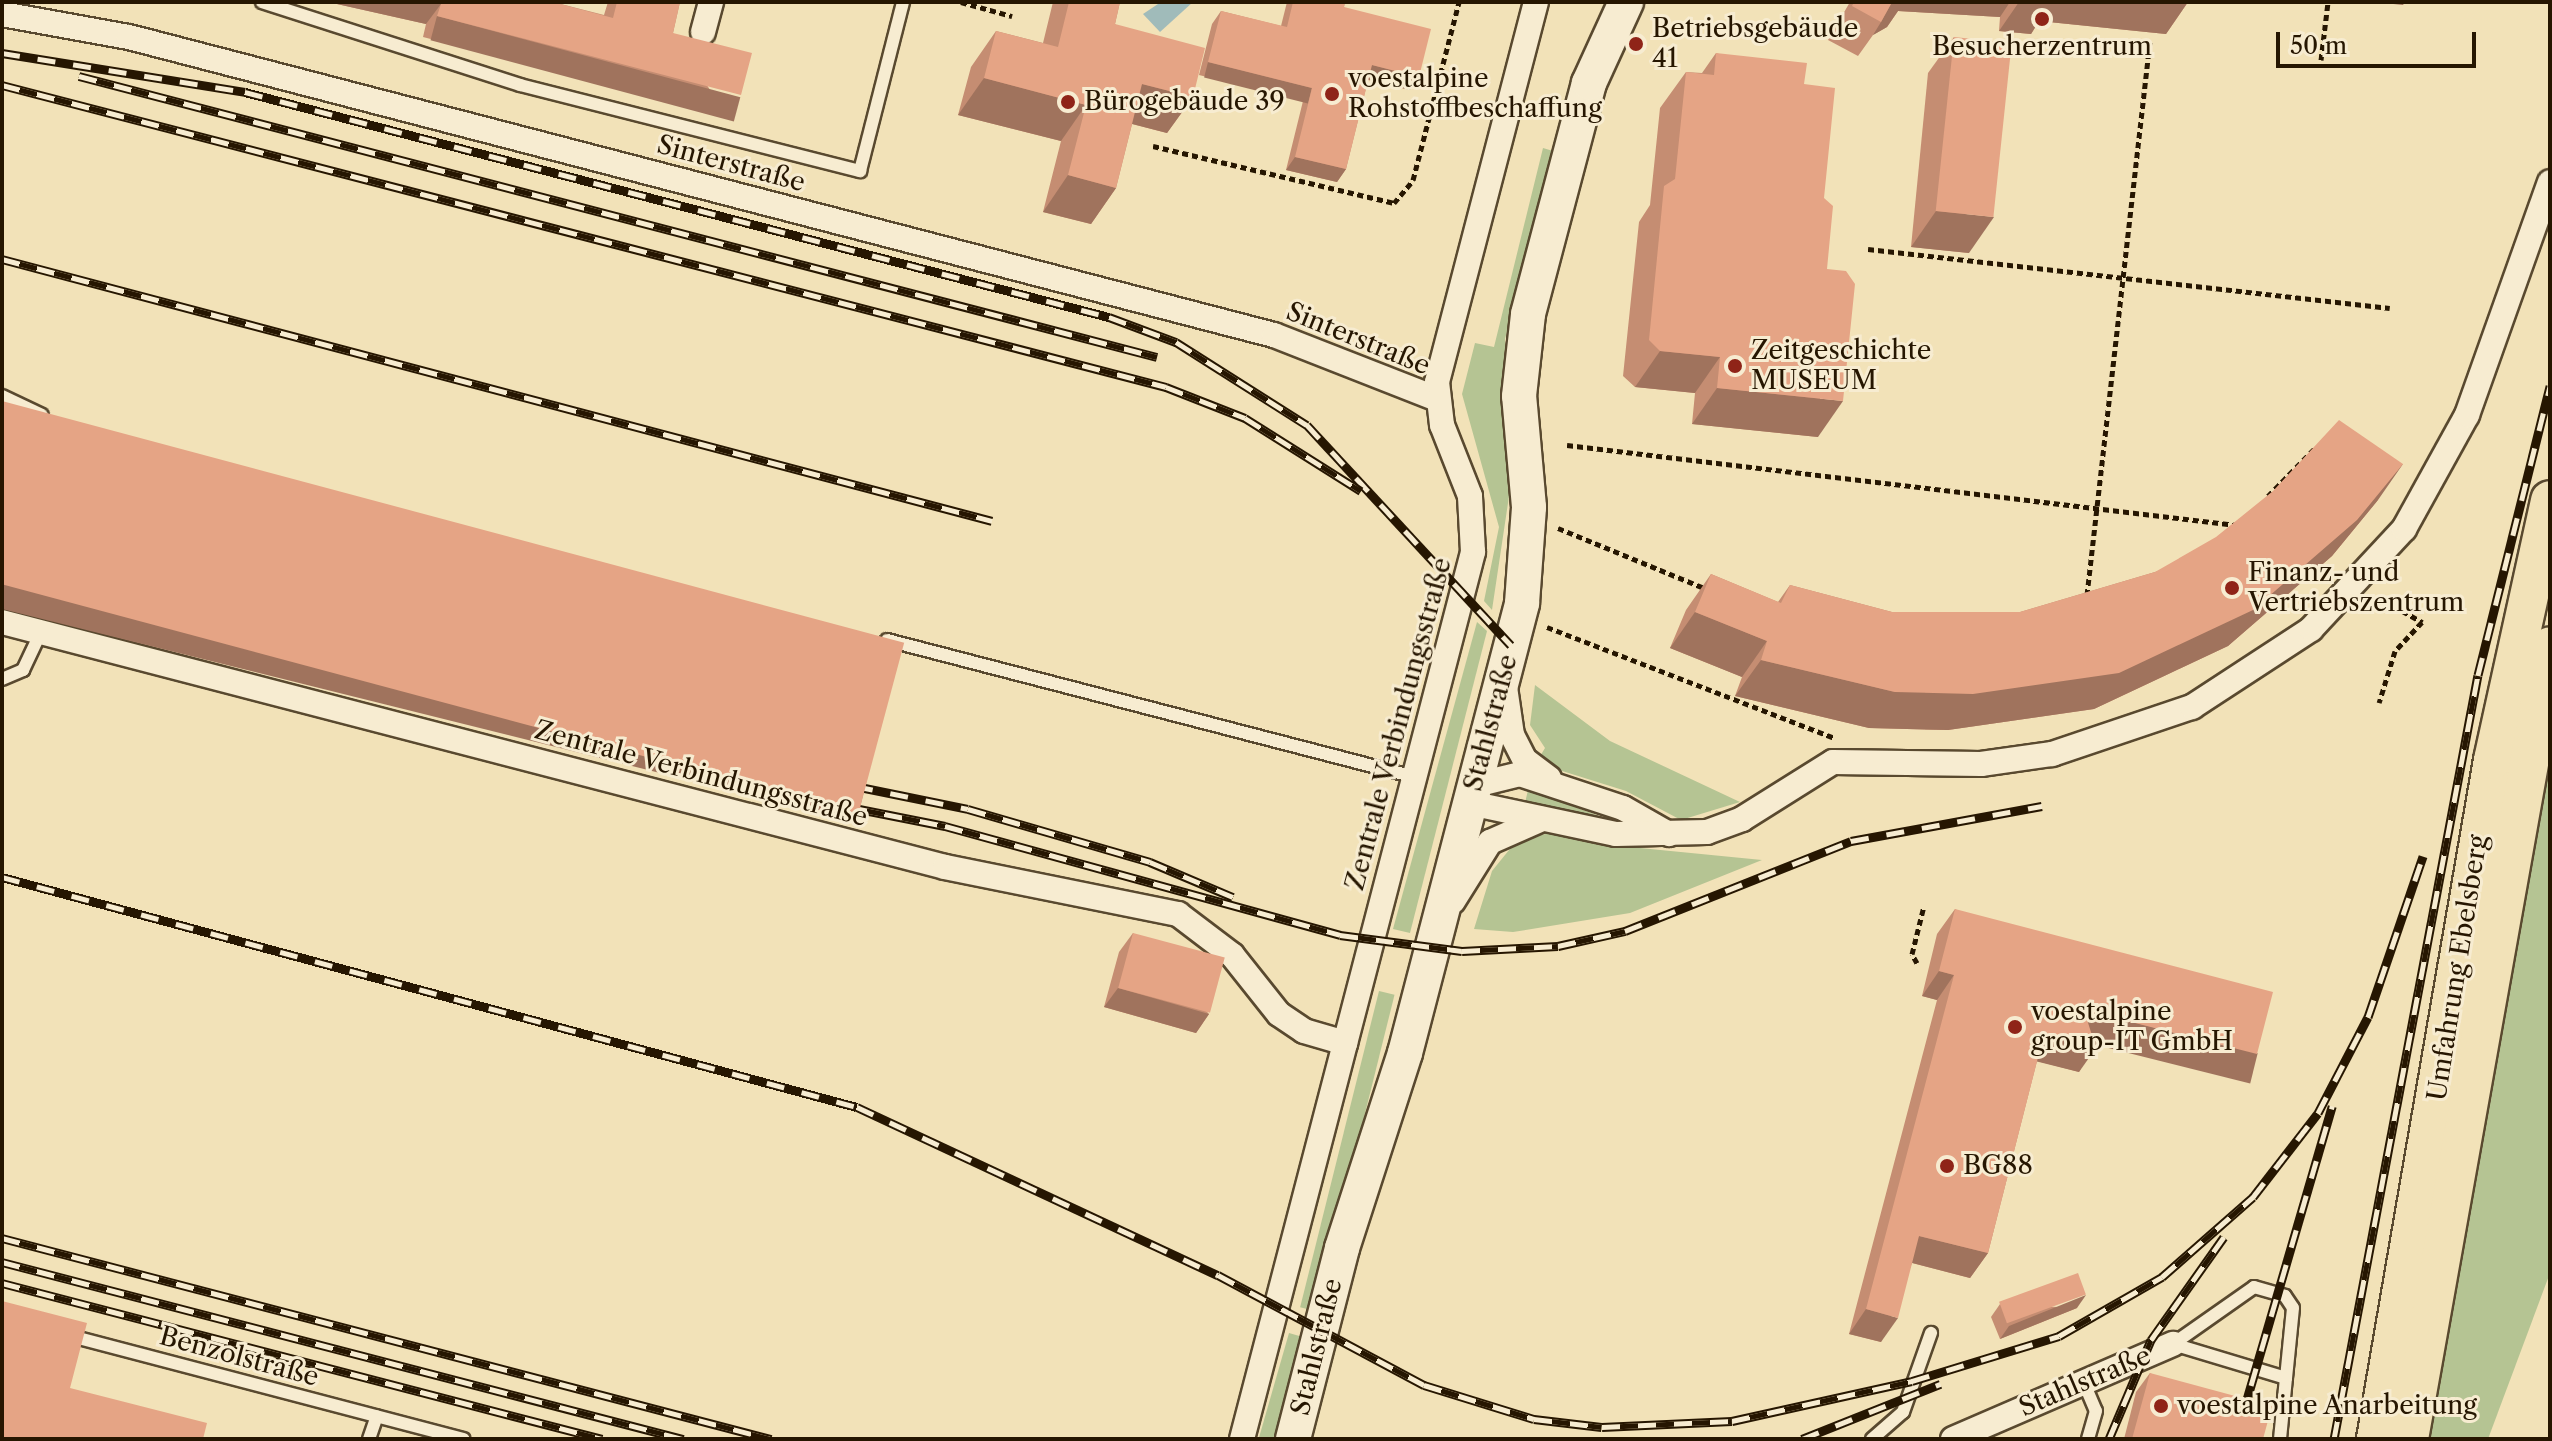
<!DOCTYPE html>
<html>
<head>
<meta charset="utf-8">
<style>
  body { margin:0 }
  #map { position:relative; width:2552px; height:1441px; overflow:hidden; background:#f2e2b8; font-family:"Libre Caslon Text",serif }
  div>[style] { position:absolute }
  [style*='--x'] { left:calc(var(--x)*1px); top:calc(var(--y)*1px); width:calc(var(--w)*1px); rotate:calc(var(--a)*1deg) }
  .green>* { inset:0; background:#b5c493; transform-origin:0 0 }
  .water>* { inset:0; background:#a0bbba }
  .path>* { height:5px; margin-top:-2.5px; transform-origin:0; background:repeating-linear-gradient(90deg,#261601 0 6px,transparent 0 10px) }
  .roads { filter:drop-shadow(2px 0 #59492f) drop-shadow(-2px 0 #59492f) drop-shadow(0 2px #59492f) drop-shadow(0 -2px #59492f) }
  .lane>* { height:12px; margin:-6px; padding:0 6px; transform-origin:6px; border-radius:6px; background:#f7ecd1 }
  .street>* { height:24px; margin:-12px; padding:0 12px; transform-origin:12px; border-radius:12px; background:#f7ecd1 }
  .secondary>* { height:34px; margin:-17px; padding:0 17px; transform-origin:17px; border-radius:17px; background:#f7ecd1 }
  .primary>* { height:38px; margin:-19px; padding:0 19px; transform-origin:19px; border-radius:19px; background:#f2e2b8 }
  .rail>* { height:9px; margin-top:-4.5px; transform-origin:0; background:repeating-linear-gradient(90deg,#f7ecd1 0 18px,#261601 0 36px); box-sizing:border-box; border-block:2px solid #261601 }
  .wall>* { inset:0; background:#c58d72 }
  .shaded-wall>* { inset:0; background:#a0735d; transform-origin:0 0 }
  .building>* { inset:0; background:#e5a485; transform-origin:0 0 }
  .dots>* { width:22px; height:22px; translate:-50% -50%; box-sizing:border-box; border:4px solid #f7ecd1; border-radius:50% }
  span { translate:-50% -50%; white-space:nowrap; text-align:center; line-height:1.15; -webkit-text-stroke:6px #f7ecd1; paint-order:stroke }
  .poi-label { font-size:26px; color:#261601 }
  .left { translate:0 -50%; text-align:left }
  .street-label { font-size:26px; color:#261601 }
  .frame { position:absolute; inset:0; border:4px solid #261601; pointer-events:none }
  .scale { position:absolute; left:2276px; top:32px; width:200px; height:36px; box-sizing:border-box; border:4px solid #261601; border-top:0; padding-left:10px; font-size:24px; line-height:28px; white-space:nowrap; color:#261601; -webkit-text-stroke:6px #f7ecd1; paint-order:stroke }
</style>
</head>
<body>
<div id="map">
  <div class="green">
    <i style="clip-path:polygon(1543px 148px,1553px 151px,1505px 339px,1511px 483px,1492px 610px,1484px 601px,1499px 527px,1462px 394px,1475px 343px,1494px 347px)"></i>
    <i style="clip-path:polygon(1477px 622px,1487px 631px,1410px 933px,1393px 929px)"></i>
    <i style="clip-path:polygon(1535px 685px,1610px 741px,1740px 802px,1681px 820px,1626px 791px,1559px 770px,1539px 758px,1545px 748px,1530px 725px)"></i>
    <i style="clip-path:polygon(2550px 725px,2550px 1273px,2488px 1439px,2424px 1439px)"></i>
    <i style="clip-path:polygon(1528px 790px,1616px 822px,1525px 803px)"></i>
    <i style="clip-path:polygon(1557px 832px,1630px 847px,1762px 860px,1630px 913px,1513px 932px,1474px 929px,1492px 871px,1518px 839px)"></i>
    <i style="left:1379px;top:991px;width:16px;height:326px;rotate:14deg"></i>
    <i style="left:1289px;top:1333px;width:18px;height:109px;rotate:16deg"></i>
  </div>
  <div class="water">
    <i style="clip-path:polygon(1161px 2px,1193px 2px,1160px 32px,1143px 14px)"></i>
  </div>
  <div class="path">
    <i style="--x:961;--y:2;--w:53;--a:15.4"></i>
    <i style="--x:2321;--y:60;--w:58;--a:-83.1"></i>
    <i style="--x:1153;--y:146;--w:248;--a:13.3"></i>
    <i style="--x:1394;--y:203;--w:30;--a:-50"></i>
    <i style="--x:1413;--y:180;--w:184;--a:-75.5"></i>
    <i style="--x:1868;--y:249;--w:525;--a:6.45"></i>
    <i style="--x:1567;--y:445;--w:674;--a:6.82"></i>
    <i style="--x:2268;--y:496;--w:69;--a:-45.6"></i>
    <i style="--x:1558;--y:528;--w:161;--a:22.3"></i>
    <i style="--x:2087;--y:595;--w:558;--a:-83.51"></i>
    <i style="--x:2378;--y:597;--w:9;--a:72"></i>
    <i style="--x:2381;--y:606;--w:6;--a:-51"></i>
    <i style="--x:2385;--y:601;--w:43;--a:29.6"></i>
    <i style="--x:2422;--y:622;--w:40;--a:133"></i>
    <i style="--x:2395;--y:651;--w:54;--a:107.1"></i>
    <i style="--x:1547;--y:627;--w:308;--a:21.1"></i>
    <i style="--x:1917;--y:963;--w:10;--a:-119"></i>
    <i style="--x:1912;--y:954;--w:49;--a:-76"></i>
  </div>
  <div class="roads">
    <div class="lane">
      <i style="--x:262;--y:2;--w:271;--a:17.8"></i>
      <i style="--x:520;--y:85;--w:351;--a:14.2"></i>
      <i style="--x:860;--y:171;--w:174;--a:-75.7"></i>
      <i style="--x:2;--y:396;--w:44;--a:25.4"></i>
      <i style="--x:887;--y:640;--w:545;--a:14.55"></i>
      <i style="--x:2;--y:679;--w:23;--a:-23"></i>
      <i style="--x:23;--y:670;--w:42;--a:-64.7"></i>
      <i style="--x:2254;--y:1287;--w:32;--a:16"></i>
      <i style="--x:2285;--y:1296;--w:14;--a:56"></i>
      <i style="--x:2293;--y:1308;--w:70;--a:95.7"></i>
      <i style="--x:2286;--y:1378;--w:118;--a:-163.3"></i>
      <i style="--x:2173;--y:1344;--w:99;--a:-35.1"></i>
      <i style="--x:67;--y:1335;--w:410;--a:14.7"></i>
      <i style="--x:2084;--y:1383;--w:30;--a:67"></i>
      <i style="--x:2096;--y:1411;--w:29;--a:106"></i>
      <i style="--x:369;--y:1439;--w:24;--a:-71"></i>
      <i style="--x:1872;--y:1439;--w:41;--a:-41.1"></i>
      <i style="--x:1903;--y:1412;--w:84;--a:-70.5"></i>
      <i style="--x:2280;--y:1439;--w:61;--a:-84.4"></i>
    </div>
    <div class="street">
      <i style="--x:2;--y:14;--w:129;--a:10.3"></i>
      <i style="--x:129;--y:37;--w:1183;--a:14.59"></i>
      <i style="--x:1274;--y:335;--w:175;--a:21.4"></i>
      <i style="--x:703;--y:32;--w:31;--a:-75"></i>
      <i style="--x:2;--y:622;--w:974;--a:14.56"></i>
      <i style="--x:945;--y:867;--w:238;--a:11.4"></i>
      <i style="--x:1178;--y:914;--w:68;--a:37.2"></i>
      <i style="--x:1232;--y:955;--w:75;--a:51.5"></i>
      <i style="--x:1279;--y:1014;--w:30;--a:34"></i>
      <i style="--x:1304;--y:1031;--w:43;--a:16.3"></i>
      <i style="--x:1505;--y:687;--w:49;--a:81.7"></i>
      <i style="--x:1512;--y:735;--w:28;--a:63"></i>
      <i style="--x:1525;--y:760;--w:30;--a:37"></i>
      <i style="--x:1475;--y:785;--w:46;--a:-13.7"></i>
      <i style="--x:1520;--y:774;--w:108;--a:18.3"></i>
      <i style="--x:1623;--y:808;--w:53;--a:29.5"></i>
      <i style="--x:1470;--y:803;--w:149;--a:12"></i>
      <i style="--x:1616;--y:834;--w:91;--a:-1.3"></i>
      <i style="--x:1707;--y:832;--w:37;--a:-20"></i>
      <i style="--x:1742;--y:819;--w:107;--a:-32.1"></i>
      <i style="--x:1833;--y:762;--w:148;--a:0.8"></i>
      <i style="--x:1981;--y:764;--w:72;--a:-8"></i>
      <i style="--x:2052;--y:754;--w:148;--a:-18.6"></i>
      <i style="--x:2192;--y:707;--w:142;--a:-33.2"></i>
      <i style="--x:2311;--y:629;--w:137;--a:-47.1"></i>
      <i style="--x:2404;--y:529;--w:130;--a:-61.1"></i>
      <i style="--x:2467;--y:415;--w:247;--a:-70.4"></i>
      <i style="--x:1453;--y:901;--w:70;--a:-57.9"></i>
      <i style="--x:1490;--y:842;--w:57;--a:-23.9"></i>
      <i style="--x:1242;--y:1439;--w:917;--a:-75.4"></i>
      <i style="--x:1473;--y:552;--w:56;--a:-93.1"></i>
      <i style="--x:1470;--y:496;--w:76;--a:-111.5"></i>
      <i style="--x:1442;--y:425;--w:43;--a:-96.6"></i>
      <i style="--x:1437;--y:382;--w:393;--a:-75.4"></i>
      <i style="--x:1953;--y:1439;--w:240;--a:-23.4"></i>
    </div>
    <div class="secondary">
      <i style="--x:1293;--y:1439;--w:197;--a:-75.6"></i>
      <i style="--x:1342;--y:1248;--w:205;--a:-72.1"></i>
      <i style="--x:1405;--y:1053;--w:465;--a:-75.4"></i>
      <i style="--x:1522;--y:603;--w:96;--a:-85.8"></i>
      <i style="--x:1529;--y:507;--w:111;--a:-95.1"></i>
      <i style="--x:1519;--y:396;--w:82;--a:-83.7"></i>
      <i style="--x:1528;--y:314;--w:239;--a:-75.2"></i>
      <i style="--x:1589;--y:83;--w:89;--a:-65.4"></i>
    </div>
    <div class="primary">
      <i style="--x:2376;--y:1439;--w:689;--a:-80.22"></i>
      <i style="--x:2493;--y:760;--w:266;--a:-77.6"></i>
      <i style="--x:2409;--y:1439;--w:805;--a:-79.92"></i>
    </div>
  </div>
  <div class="rail">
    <i style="--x:2;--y:53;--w:246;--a:9.1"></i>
    <i style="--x:245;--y:92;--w:893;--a:14.6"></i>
    <i style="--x:1109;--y:317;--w:72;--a:20.5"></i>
    <i style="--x:1176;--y:342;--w:155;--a:32.4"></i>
    <i style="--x:1307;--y:425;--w:300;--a:47.2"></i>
    <i style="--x:79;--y:76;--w:1114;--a:14.61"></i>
    <i style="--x:2;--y:85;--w:1203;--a:14.54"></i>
    <i style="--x:1166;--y:387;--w:85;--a:21.4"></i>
    <i style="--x:1245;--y:418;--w:137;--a:32.2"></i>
    <i style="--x:2;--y:259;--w:1024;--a:14.82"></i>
    <i style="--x:855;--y:786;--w:115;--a:11.5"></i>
    <i style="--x:968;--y:809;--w:190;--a:16.2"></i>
    <i style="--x:1150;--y:862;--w:90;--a:22.9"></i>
    <i style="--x:849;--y:807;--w:98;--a:11.2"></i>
    <i style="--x:945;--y:826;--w:410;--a:15.4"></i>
    <i style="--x:1340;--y:935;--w:123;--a:7.5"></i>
    <i style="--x:1462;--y:951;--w:96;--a:-3"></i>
    <i style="--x:1558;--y:946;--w:69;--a:-12.6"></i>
    <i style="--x:1625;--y:931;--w:243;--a:-21.7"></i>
    <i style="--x:1851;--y:841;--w:194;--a:-10.4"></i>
    <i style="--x:2;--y:877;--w:885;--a:15.06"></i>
    <i style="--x:857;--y:1107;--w:398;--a:25"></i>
    <i style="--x:1218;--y:1275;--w:234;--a:28.1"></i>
    <i style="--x:1424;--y:1385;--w:115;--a:17.2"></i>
    <i style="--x:1534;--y:1419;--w:68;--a:6.7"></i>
    <i style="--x:1602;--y:1427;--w:130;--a:-2.6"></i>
    <i style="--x:1732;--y:1421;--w:184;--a:-12.5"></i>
    <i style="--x:1912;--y:1381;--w:154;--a:-17"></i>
    <i style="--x:2059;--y:1336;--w:119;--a:-29.8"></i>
    <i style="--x:2162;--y:1277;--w:121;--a:-41.3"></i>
    <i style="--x:2253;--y:1197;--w:106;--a:-52.3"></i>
    <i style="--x:2318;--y:1113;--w:108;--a:-62.5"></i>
    <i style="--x:2368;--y:1017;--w:170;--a:-71.1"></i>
    <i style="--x:2;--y:1238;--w:795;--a:14.65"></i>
    <i style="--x:2;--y:1262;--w:704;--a:14.57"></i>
    <i style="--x:2;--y:1283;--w:620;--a:14.57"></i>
    <i style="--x:2241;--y:1420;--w:327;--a:-73.8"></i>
    <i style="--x:1802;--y:1439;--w:149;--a:-21.7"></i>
    <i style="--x:2109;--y:1439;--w:108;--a:-67"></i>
    <i style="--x:2151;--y:1340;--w:126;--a:-54.7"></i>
    <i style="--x:2334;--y:1439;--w:777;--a:-79.33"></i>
    <i style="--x:2478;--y:675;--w:298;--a:-76"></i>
  </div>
  <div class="wall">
    <i style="clip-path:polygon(328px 2px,553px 2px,604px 15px,608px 2px,680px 2px,673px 33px,727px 116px,423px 37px,426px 24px)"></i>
    <i style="clip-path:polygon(1053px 2px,1120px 2px,1115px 24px,1193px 97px,1167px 133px,1132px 124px,1116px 188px,1091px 224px,1043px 212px,1061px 141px,958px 115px,971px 67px,996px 31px,1043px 43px)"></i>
    <i style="clip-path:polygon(1287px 2px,1345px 2px,1344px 7px,1410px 90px,1368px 80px,1346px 169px,1337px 182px,1286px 170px,1303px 101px,1199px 75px,1212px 24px,1221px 11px,1281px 26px)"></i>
    <i style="clip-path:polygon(1850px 2px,2188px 2px,2166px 34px,2039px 21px,2031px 34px,1999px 31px,2000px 17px,1898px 11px,1887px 27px,1873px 35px,1858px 56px,1828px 40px)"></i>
    <i style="clip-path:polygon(1954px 37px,1969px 253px,1911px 247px,1928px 73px)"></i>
    <i style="clip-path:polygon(1716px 53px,1804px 84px,1824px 198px,1827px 269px,1818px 437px,1692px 424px,1695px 393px,1635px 387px,1623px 376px,1639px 222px,1650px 205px,1660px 108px,1686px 72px,1702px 73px)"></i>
    <i style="clip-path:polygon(2378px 500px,2332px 556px,2228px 646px,2094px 709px,1948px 730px,1869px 728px,1735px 696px,1742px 677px,1670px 648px,1686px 610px,1711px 574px,1778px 602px,1790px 585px,1892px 612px,2020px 612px,2155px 572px)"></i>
    <i style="clip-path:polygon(1955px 909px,2240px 1079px,2094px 1042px,2079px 1072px,2037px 1061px,1988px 1253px,1970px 1278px,1912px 1263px,1881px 1342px,1849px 1334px,1937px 1000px,1922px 996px,1937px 934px)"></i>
    <i style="clip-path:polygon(1133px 933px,1209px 1014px,1196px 1033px,1104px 1007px,1119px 952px)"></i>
    <i style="clip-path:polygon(2000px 1304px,2077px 1308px,2000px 1339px,1991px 1317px)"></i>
    <i style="clip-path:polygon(2150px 1373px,2263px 1439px,2124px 1439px,2136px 1392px)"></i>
  </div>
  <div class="shaded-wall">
    <i style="clip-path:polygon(328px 2px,433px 2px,441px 4px,426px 24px)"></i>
    <i style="clip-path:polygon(1895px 2px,2010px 2px,2000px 17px,1898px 11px,1887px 27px,1873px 35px,1881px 22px,1891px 4px)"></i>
    <i style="clip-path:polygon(2019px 2px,2188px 2px,2166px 34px,2039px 21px,2031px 34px,1999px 31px)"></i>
    <i style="clip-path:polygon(2374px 2px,2405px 2px,2403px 5px)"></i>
    <i style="left:437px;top:16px;width:314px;height:25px;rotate:15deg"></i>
    <i style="left:1208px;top:62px;width:107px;height:16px;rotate:14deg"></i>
    <i style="clip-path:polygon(1372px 65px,1419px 77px,1410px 90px,1362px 78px)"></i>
    <i style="clip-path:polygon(984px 78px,1086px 105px,1061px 141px,958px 115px)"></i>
    <i style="clip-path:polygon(1142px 84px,1193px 97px,1167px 133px,1117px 120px)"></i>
    <i style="clip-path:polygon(1295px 157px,1346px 169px,1337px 182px,1286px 170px)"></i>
    <i style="clip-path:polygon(1068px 175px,1116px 188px,1091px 224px,1043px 212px)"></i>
    <i style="clip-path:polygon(1936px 211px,1994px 217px,1969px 253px,1911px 247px)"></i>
    <i style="clip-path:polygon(1660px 351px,1720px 357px,1695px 393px,1635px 387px)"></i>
    <i style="clip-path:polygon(1717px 388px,1843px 401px,1818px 437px,1692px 424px)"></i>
    <i style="clip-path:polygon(2403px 464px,2378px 500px,2332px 556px,2228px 646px,2094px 709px,1948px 730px,1869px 728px,1735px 696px,1761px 660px,1895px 692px)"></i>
    <i style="left:2px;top:578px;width:888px;height:30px;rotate:14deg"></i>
    <i style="clip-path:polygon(1695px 612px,1767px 641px,1742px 677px,1670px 648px)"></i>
    <i style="clip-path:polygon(1939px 971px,1954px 975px,1937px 1000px,1922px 996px)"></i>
    <i style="clip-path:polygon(1118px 988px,1209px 1014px,1196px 1033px,1104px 1007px)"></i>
    <i style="left:2084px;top:1010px;width:179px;height:31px;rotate:14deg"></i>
    <i style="clip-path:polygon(2044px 1034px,2096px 1048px,2079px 1072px,2027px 1059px)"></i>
    <i style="clip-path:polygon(1919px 1236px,1988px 1253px,1970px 1278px,1901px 1260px)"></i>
    <i style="clip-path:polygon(2086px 1295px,2077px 1308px,2000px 1339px,2009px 1326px)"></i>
    <i style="clip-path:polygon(1866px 1309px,1898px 1318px,1881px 1342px,1849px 1334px)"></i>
  </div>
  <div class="building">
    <i style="clip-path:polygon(433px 2px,553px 2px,613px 18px,617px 2px,680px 2px,673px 33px,752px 53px,741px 95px,437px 16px,441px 4px)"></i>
    <i style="clip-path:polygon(1069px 2px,1120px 2px,1115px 24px,1205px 48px,1193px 97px,1142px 84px,1116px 188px,1068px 175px,1086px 105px,984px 78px,996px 31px,1058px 47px)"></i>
    <i style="clip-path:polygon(1293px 2px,1345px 2px,1344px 7px,1431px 29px,1419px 77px,1372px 65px,1346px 169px,1295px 157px,1312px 88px,1208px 62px,1221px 11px,1287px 27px)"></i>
    <i style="clip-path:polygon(1854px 2px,1895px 2px,1891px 4px,1881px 22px,1852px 6px)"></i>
    <i style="left:1954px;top:37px;width:58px;height:175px;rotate:6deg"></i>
    <i style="clip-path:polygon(1716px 53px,1807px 63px,1804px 84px,1835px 88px,1824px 198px,1833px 206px,1827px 269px,1846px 271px,1855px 284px,1843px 401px,1717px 388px,1720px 357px,1660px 351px,1649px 340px,1664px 186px,1675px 179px,1686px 72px,1714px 75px)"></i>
    <i style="left:2px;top:401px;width:934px;height:177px;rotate:15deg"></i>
    <i style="clip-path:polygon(2339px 420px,2403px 464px,2357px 520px,2253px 610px,2119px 673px,1973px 694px,1895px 692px,1761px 660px,1767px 641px,1695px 612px,1711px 574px,1781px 603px,1790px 585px,1892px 612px,2020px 612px,2155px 572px,2216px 537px,2273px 491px)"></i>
    <i style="clip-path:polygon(1955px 909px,2273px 992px,2257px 1054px,2084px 1010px,2096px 1048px,2044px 1034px,1988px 1253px,1919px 1236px,1898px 1318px,1866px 1309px,1954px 975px,1939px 971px)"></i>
    <i style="left:1133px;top:933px;width:95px;height:57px;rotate:15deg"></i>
    <i style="left:2078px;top:1273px;width:23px;height:84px;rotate:70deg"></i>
    <i style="clip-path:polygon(2px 1301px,87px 1323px,70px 1388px,207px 1423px,203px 1439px,2px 1439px)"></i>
    <i style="clip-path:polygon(2150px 1373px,2272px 1406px,2263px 1439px,2132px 1439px)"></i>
  </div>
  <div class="dots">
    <i style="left:2042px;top:19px;background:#8f2418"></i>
    <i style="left:1636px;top:44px;background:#8f2418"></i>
    <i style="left:1332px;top:94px;background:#8f2418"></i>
    <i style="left:1068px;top:102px;background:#8f2418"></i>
    <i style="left:1735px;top:366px;background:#8f2418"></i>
    <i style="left:2232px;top:588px;background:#8f2418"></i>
    <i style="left:2015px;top:1027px;background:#8f2418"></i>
    <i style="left:1947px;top:1166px;background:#8f2418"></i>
    <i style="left:2161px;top:1406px;background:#8f2418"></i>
  </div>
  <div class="poi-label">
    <span class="left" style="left:1652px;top:44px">Betriebsgebäude<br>41</span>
    <span style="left:2042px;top:47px">Besucherzentrum</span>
    <span class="left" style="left:1348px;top:94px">voestalpine<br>Rohstoffbeschaffung</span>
    <span class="left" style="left:1084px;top:102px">Bürogebäude 39</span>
    <span class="left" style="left:1751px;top:366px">Zeitgeschichte<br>MUSEUM</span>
    <span class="left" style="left:2248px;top:588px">Finanz- und<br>Vertriebszentrum</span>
    <span class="left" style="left:2031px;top:1027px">voestalpine<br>group-IT GmbH</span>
    <span class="left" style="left:1963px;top:1166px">BG88</span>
    <span class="left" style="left:2177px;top:1406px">voestalpine Anarbeitung</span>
  </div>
  <div class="street-label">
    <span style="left:731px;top:164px;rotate:15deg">Sinterstraße</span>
    <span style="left:1358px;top:339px;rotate:22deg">Sinterstraße</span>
    <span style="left:1491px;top:723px;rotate:-75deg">Stahlstraße</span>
    <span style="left:1399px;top:724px;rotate:-75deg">Zentrale Verbindungsstraße</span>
    <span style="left:701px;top:774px;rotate:15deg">Zentrale Verbindungsstraße</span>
    <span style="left:2458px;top:968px;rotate:-81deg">Umfahrung Ebelsberg</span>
    <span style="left:1317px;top:1347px;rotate:-76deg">Stahlstraße</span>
    <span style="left:239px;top:1357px;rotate:15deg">Benzolstraße</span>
    <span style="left:2085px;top:1382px;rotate:-23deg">Stahlstraße</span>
  </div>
  <div class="frame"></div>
  <div class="scale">50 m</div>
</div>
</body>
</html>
